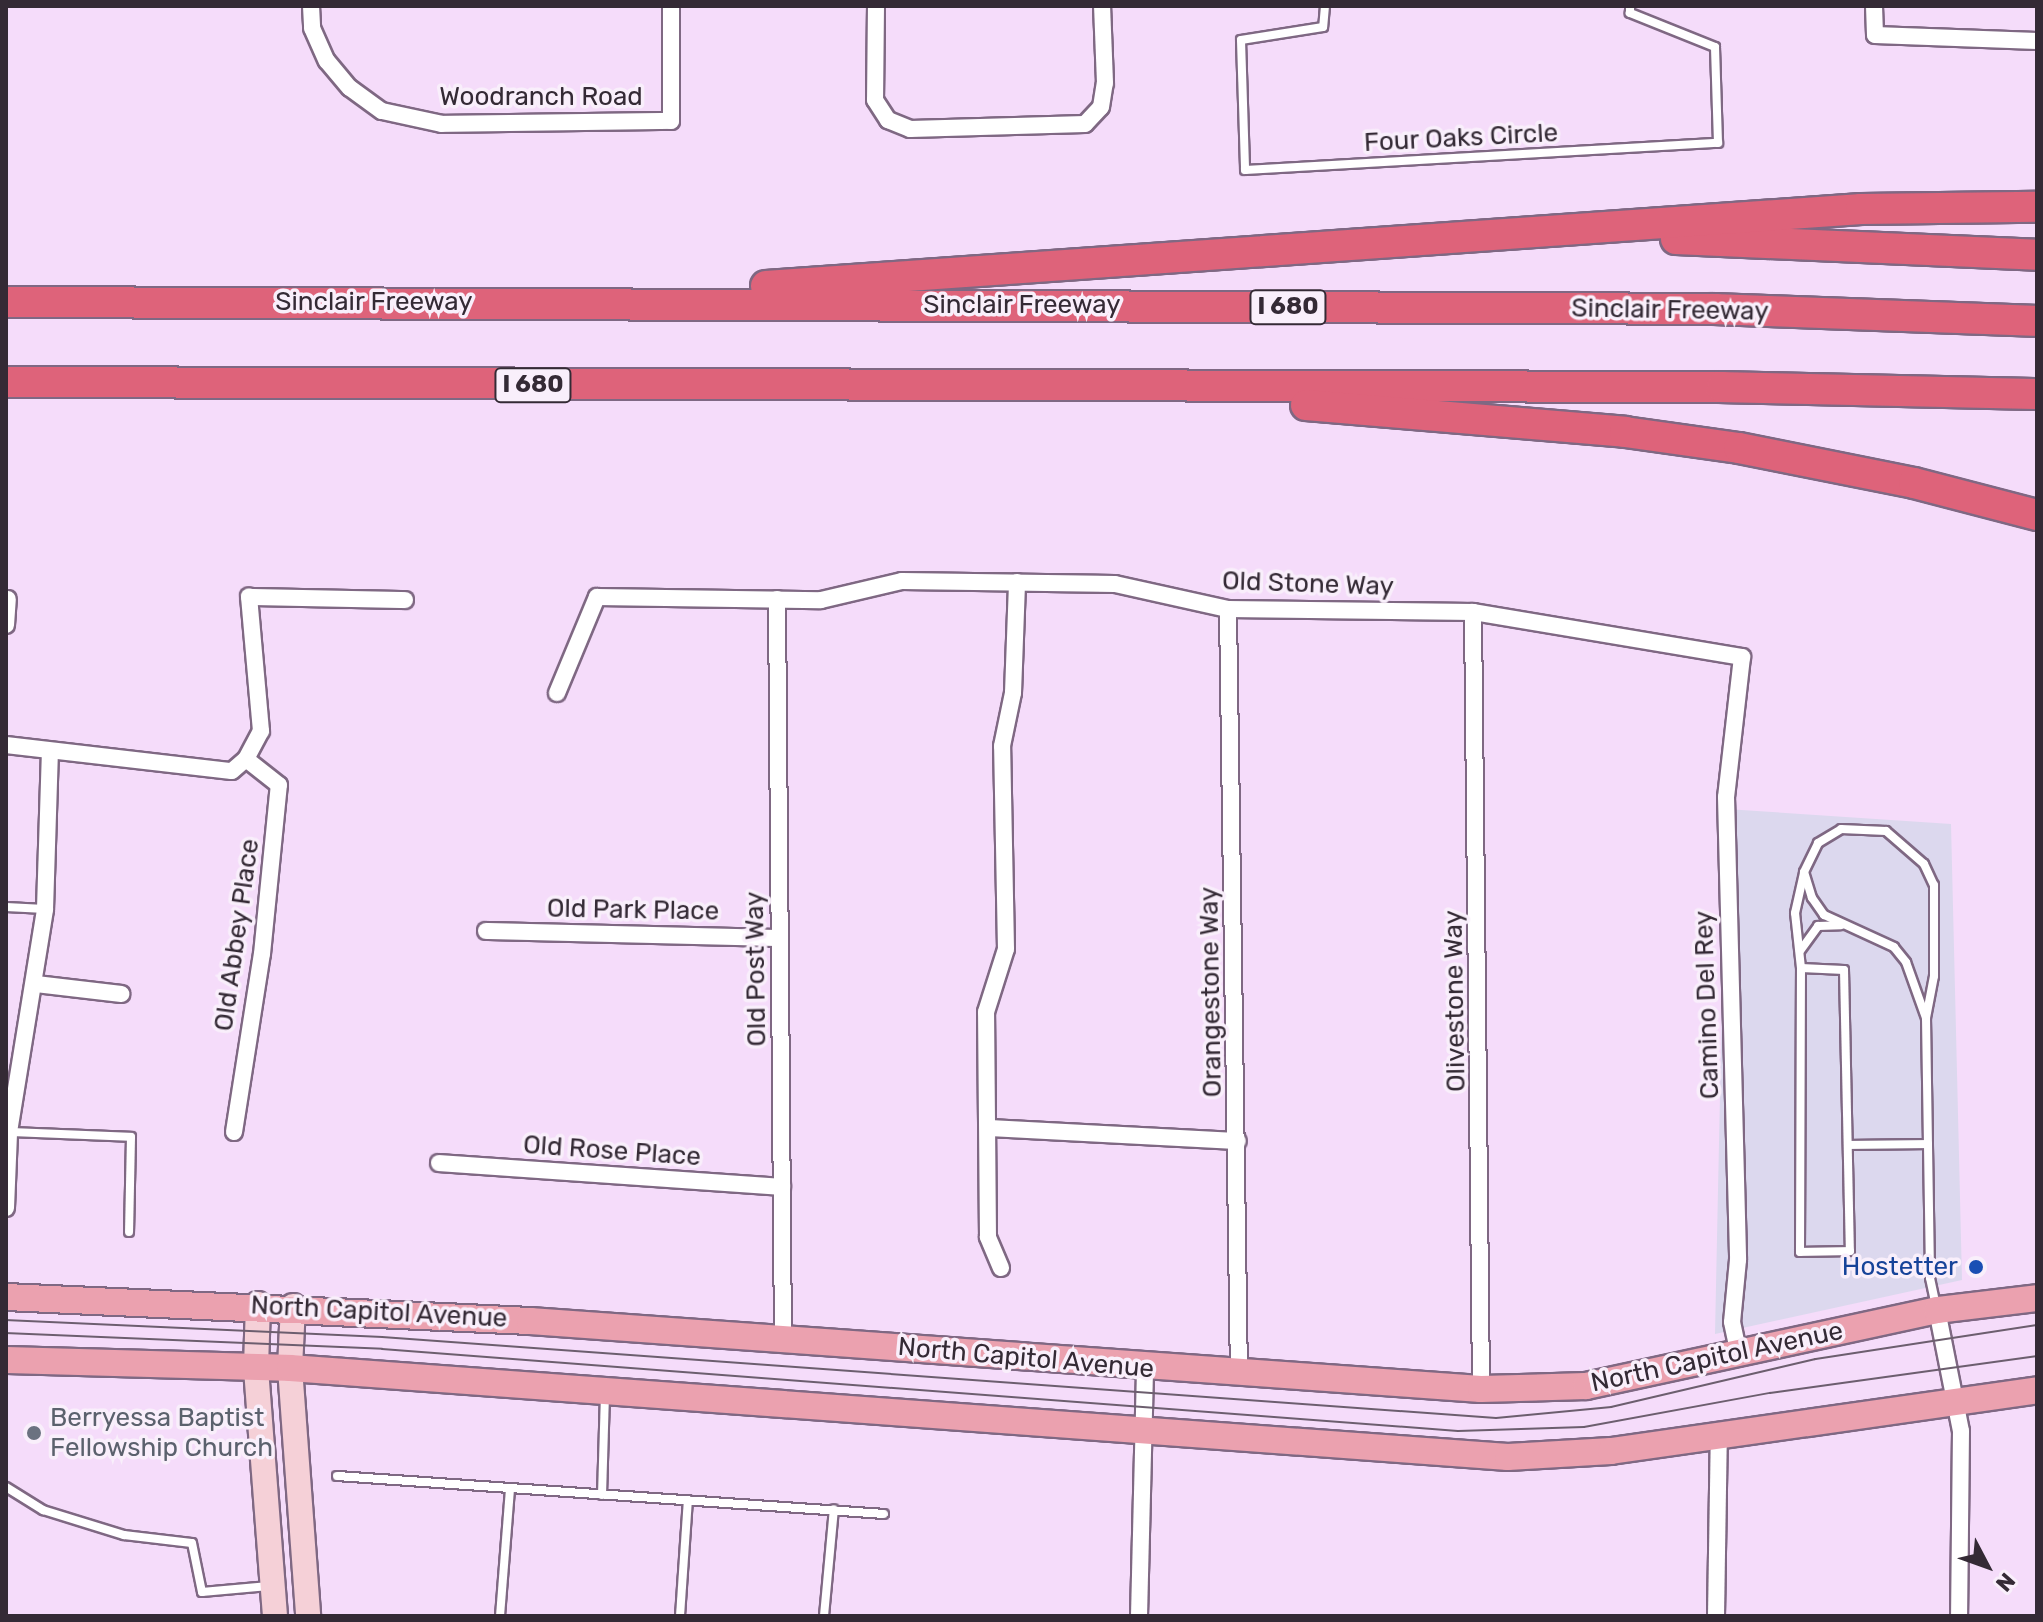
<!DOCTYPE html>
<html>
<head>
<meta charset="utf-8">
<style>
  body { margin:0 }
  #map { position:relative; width:2043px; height:1622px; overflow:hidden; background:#f5dcfa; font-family:Rubik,sans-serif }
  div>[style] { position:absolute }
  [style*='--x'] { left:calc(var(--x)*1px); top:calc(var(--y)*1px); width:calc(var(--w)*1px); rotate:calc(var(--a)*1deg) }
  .industrial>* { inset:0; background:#dcd8ee }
  .roads { filter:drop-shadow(2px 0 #7f6883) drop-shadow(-2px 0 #7f6883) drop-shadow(0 2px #7f6883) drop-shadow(0 -2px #7f6883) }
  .lane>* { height:8px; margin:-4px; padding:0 4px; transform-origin:4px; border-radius:4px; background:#fff }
  .street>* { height:16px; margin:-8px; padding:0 8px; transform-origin:8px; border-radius:8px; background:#fff }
  .secondary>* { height:24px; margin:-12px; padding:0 12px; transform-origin:12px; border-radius:12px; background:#f5d0d7 }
  .primary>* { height:26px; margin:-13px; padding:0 13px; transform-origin:13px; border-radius:13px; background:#eba1af }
  .highway>* { height:30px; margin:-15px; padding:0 15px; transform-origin:15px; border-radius:15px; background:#de637a }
  .tram>* { height:2px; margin:-1px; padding:0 1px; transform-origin:1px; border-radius:1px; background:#6c5e6e }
  .dots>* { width:22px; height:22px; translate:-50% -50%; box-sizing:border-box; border:4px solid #f9effb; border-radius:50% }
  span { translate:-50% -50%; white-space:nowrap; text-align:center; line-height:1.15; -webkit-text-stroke:7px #f9effb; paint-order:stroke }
  .shield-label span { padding:2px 6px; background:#f9effb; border:2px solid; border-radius:6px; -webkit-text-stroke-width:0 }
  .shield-label { font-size:24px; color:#342a35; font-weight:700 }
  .street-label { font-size:26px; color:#342a35 }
  .transit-label { font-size:26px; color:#164399 }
  .right { translate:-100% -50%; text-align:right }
  .worship-label { font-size:26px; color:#5b616d }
  .left { translate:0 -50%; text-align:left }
  .frame { position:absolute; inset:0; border:8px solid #342a35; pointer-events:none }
  .north { position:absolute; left:1947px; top:1526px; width:80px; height:80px; -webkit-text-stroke:6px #f9effb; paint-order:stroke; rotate:131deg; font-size:22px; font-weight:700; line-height:32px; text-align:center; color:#342a35 }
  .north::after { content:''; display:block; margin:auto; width:28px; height:36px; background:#342a35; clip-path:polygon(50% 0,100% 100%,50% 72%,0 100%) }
</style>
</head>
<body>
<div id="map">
  <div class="industrial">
    <i style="clip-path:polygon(1726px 809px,1951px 824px,1962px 1280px,1715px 1334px)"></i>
  </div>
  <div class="roads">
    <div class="lane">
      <i style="--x:1325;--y:6;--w:21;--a:95"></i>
      <i style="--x:1323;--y:27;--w:83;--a:171"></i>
      <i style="--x:1241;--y:40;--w:130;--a:88.2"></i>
      <i style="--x:1245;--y:170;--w:474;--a:-3.3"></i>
      <i style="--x:1718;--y:143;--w:96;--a:-91.8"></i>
      <i style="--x:1715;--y:47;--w:92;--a:-158.2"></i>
      <i style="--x:1630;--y:13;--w:7;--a:-90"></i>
      <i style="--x:6;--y:907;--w:39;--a:3"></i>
      <i style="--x:1800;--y:951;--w:31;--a:-54"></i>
      <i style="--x:1818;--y:926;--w:23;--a:-2"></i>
      <i style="--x:1801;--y:968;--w:43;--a:2.7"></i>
      <i style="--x:1844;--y:970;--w:281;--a:88.8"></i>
      <i style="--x:1850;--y:1251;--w:50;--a:178.9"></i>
      <i style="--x:1800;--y:1252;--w:284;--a:-89.8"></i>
      <i style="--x:1801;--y:968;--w:55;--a:-96.2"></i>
      <i style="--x:1795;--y:913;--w:41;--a:-77.3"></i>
      <i style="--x:1926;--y:1018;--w:59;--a:-109.7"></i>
      <i style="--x:1906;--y:962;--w:19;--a:-129"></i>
      <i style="--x:1894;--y:947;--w:77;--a:-155.4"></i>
      <i style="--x:1824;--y:915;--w:21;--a:-125"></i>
      <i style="--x:1812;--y:898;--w:27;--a:-107"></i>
      <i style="--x:1804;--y:872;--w:32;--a:-64"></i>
      <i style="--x:1818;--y:843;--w:27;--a:-31"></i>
      <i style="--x:1841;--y:829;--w:45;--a:2.5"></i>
      <i style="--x:1886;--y:831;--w:50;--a:41"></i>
      <i style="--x:1924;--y:864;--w:23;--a:65"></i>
      <i style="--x:1934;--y:885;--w:91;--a:90"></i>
      <i style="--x:1934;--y:976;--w:43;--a:100.8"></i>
      <i style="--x:1926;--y:1018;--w:260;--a:89.1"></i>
      <i style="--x:1930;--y:1278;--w:30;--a:78"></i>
      <i style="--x:9;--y:1132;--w:122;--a:2.3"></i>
      <i style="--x:131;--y:1137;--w:95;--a:91.2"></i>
      <i style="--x:1849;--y:1145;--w:79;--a:-0.7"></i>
      <i style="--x:337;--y:1476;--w:548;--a:3.97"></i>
      <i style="--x:6;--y:1487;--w:44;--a:31.9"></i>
      <i style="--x:43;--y:1510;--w:85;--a:17.2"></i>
      <i style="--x:124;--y:1535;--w:68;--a:6.7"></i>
      <i style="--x:192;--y:1543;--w:50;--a:78.5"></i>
      <i style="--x:202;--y:1592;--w:67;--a:-5.1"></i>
      <i style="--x:602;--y:1495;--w:99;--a:-88.3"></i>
      <i style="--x:500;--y:1616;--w:128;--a:-85.5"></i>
      <i style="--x:680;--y:1616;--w:116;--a:-86.1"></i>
      <i style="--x:824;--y:1616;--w:107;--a:-84.7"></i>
    </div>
    <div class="street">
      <i style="--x:311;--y:6;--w:22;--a:87"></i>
      <i style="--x:312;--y:28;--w:36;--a:66"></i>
      <i style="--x:327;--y:61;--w:35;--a:50"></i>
      <i style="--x:350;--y:88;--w:39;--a:36"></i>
      <i style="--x:382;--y:111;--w:61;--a:12.2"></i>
      <i style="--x:442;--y:124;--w:229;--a:-0.8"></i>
      <i style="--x:671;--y:121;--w:115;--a:-90"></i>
      <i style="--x:876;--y:6;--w:94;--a:90.6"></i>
      <i style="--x:875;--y:100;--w:24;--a:57"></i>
      <i style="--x:888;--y:120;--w:24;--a:22"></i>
      <i style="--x:910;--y:129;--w:175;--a:-1.6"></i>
      <i style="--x:1085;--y:124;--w:23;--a:-47"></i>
      <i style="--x:1101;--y:107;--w:24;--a:-81"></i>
      <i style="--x:1105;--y:83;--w:77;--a:-92.2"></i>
      <i style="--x:1874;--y:6;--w:29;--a:88"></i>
      <i style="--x:1875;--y:35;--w:162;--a:2.1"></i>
      <i style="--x:777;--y:599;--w:740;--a:89.54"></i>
      <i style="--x:1228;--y:609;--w:766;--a:89.18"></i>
      <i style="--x:1473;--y:612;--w:777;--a:89.41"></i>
      <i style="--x:6;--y:625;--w:26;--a:-86"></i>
      <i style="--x:557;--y:693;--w:104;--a:-67.4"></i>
      <i style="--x:597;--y:597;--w:224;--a:0.8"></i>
      <i style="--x:821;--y:600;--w:83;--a:-13.2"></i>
      <i style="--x:902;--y:581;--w:213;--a:0.8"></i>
      <i style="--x:1115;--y:584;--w:116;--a:12.5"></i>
      <i style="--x:1228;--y:609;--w:245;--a:0.7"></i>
      <i style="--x:1473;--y:612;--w:273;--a:9.5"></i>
      <i style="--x:1742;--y:657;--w:141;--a:96.5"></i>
      <i style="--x:1726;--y:797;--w:463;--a:88.5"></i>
      <i style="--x:1738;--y:1260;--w:62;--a:95.5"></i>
      <i style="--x:1732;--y:1322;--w:30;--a:78"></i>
      <i style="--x:6;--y:745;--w:227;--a:6.6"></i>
      <i style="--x:232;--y:771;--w:18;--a:-41"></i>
      <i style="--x:246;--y:759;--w:32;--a:-62"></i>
      <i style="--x:261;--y:731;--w:135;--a:-95.1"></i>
      <i style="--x:249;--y:597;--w:156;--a:1.1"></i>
      <i style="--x:486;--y:931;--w:293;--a:1.4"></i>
      <i style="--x:36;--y:984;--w:86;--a:6.7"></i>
      <i style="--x:988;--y:1128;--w:250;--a:3"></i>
      <i style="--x:234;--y:1132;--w:180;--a:-81.1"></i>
      <i style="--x:262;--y:954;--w:170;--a:-84.3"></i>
      <i style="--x:279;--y:785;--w:42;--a:-141.8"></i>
      <i style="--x:439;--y:1163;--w:344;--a:4"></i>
      <i style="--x:6;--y:1208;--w:76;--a:-87.7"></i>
      <i style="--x:9;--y:1132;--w:226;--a:-80.8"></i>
      <i style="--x:45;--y:909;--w:156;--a:-88.2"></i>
      <i style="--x:1001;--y:1268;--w:34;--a:-113"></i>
      <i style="--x:988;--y:1237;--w:225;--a:-90.5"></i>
      <i style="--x:986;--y:1012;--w:66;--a:-72.4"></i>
      <i style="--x:1006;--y:949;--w:203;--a:-91.1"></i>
      <i style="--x:1002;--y:746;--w:54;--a:-78.3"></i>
      <i style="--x:1013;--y:693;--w:111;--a:-87.9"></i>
      <i style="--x:1937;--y:1310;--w:123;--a:78.8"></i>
      <i style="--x:1961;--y:1431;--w:185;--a:90.6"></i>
      <i style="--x:1139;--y:1616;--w:248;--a:-88.6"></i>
      <i style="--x:1716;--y:1616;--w:183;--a:-89.1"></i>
    </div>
    <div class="secondary">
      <i style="--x:258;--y:1304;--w:65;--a:91.8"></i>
      <i style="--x:256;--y:1369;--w:248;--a:85.6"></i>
      <i style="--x:293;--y:1306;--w:62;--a:92.8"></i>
      <i style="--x:290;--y:1368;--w:249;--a:85.8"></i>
    </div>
    <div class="primary">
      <i style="--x:6;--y:1297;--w:525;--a:2.62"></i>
      <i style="--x:530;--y:1321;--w:953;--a:4.09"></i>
      <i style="--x:1481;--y:1389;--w:105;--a:-1.6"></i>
      <i style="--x:1586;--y:1386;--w:359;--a:-12.2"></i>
      <i style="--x:1937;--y:1310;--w:101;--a:-6.8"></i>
      <i style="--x:6;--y:1360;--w:284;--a:1.6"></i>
      <i style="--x:290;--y:1368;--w:1221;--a:4.18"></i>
      <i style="--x:1508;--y:1457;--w:103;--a:-3.3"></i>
      <i style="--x:1611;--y:1451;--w:430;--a:-8.1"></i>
    </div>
    <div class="highway">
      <i style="--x:1676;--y:239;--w:361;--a:2.5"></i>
      <i style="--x:766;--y:286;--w:1098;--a:-4.02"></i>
      <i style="--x:1861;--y:209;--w:176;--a:-0.7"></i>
      <i style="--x:6;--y:302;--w:1709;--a:0.23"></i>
      <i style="--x:1715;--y:309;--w:322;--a:2.1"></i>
      <i style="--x:6;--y:382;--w:1716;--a:0.17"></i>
      <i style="--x:1722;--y:387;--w:315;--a:1.3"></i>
      <i style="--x:1306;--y:405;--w:320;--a:4.8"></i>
      <i style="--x:1625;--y:432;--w:115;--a:8"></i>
      <i style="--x:1739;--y:448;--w:178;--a:11.3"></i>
      <i style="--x:1914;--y:483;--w:127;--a:14.6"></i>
    </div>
  </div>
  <div class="tram">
    <i style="--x:6;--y:1320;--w:376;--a:2.6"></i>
    <i style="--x:382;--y:1337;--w:1117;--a:4.16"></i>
    <i style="--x:1496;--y:1418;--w:116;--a:-5.5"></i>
    <i style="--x:1611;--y:1407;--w:210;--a:-13.2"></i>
    <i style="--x:1815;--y:1359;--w:225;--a:-8.7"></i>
    <i style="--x:6;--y:1333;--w:376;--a:2.4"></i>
    <i style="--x:382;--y:1349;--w:1079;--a:4.36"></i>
    <i style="--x:1458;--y:1431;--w:126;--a:-1.8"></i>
    <i style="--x:1584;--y:1427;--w:189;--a:-10.4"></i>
    <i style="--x:1770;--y:1393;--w:270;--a:-7.9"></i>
  </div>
  <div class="dots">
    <i style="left:1976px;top:1267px;background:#1a4fb4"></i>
    <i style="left:34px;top:1433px;background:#6b7280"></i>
  </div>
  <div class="shield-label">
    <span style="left:1288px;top:307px">I 680</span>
    <span style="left:533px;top:385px">I 680</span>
  </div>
  <div class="street-label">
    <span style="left:541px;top:97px">Woodranch Road</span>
    <span style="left:1461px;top:138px;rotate:-3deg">Four Oaks Circle</span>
    <span style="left:374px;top:302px">Sinclair Freeway</span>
    <span style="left:1022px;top:305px">Sinclair Freeway</span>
    <span style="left:1670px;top:310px;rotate:1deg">Sinclair Freeway</span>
    <span style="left:1308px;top:584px;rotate:2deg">Old Stone Way</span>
    <span style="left:633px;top:910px;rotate:1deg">Old Park Place</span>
    <span style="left:237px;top:935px;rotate:-82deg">Old Abbey Place</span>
    <span style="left:756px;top:969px;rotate:-91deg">Old Post Way</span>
    <span style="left:1211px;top:992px;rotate:-91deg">Orangestone Way</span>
    <span style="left:1455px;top:1001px;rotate:-91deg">Olivestone Way</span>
    <span style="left:1707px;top:1005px;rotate:-92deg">Camino Del Rey</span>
    <span style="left:612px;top:1151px;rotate:4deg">Old Rose Place</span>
    <span style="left:379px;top:1312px;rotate:3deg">North Capitol Avenue</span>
    <span style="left:1717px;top:1357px;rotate:-12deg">North Capitol Avenue</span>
    <span style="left:1026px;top:1358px;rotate:5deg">North Capitol Avenue</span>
  </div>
  <div class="transit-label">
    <span class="right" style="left:1958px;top:1267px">Hostetter</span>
  </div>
  <div class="worship-label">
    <span class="left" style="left:50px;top:1433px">Berryessa Baptist<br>Fellowship Church</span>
  </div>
  <div class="frame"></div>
  <div class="north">N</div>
</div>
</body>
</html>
